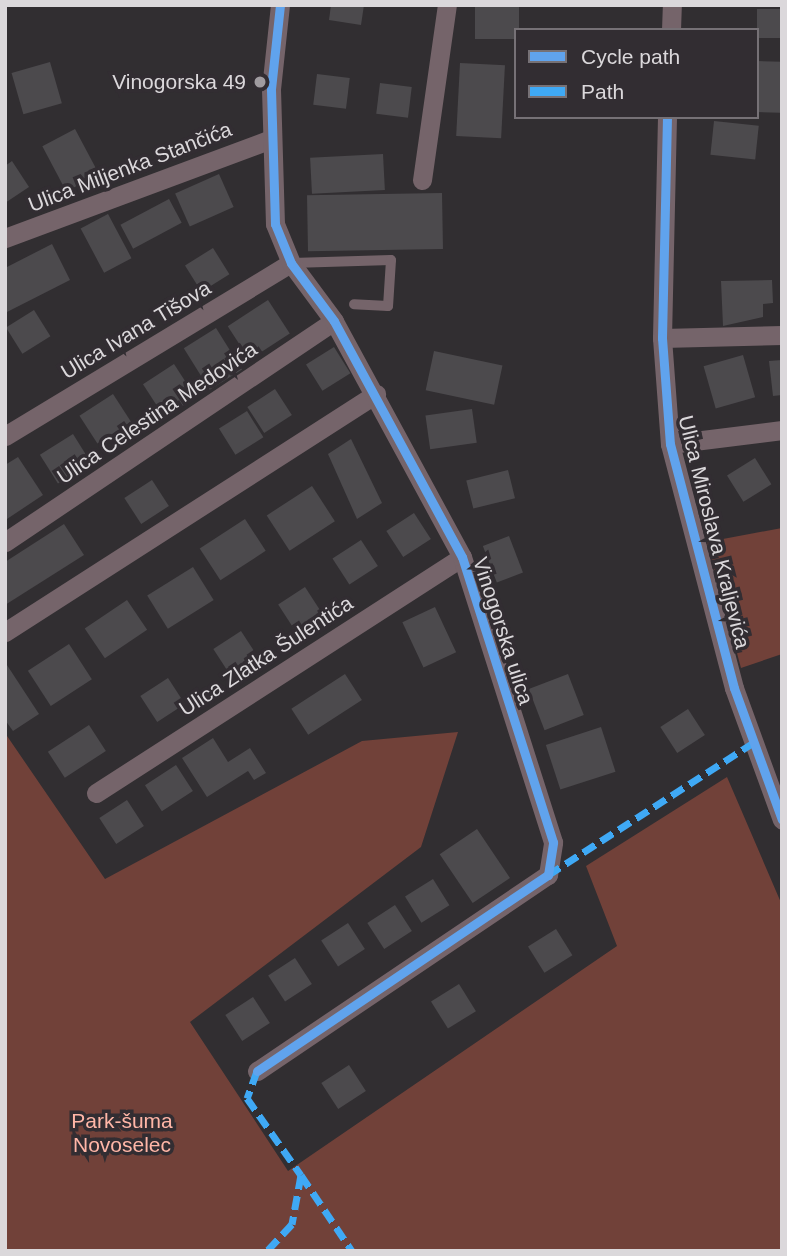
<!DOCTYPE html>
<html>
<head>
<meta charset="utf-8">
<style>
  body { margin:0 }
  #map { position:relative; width:787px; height:1256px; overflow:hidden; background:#312e31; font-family:Arial,sans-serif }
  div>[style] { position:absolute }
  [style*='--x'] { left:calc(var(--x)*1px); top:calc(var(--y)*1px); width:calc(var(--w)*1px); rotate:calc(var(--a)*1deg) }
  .green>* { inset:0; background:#714139 }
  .building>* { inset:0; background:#4c4a4d; transform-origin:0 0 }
  .lane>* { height:10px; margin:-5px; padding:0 5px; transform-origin:5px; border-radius:5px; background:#75646a }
  .street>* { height:19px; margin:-9.5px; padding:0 9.5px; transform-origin:9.5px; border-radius:9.5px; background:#75646a }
  .quiet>* { height:7px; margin-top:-3.5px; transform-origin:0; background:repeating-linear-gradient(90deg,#3fa9f5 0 14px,transparent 0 21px) }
  .cycleway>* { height:9px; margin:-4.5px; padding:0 4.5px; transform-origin:4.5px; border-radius:4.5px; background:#60a3ed }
  .dots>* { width:19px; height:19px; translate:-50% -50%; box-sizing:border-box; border:4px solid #322d32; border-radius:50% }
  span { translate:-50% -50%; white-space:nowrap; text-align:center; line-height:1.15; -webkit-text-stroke:7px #322d32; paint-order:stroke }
  .poi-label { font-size:21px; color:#dbd8db }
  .right { translate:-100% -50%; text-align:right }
  .street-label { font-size:21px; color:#dbd8db }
  .park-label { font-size:21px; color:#ffb6a7 }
  .frame { position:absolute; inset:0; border:7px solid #dbd8db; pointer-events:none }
  .legend { position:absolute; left:514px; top:28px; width:245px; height:91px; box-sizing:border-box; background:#322d32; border:2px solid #767176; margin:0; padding:9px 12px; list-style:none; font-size:21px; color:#dbd8db }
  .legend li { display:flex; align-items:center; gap:14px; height:35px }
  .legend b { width:35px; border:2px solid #767176 }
</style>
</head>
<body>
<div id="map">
  <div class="green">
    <i style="clip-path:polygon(782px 528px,782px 654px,741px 668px,707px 542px)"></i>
    <i style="clip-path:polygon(458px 732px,421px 847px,190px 1022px,288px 1171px,617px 946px,586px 866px,727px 777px,782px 905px,782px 1251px,5px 1251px,5px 733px,105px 879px,362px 741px)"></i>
  </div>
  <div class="building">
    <i style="clip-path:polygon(331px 5px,364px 5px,361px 25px,329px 20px)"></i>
    <i style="left:475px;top:5px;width:44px;height:34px"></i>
    <i style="left:782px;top:9px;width:29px;height:25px;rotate:90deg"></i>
    <i style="left:757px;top:61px;width:25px;height:51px;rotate:2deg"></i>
    <i style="left:50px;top:62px;width:43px;height:40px;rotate:74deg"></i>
    <i style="left:460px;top:63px;width:45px;height:73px;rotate:3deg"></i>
    <i style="left:317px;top:74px;width:33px;height:31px;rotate:7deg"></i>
    <i style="left:380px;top:83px;width:32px;height:31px;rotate:7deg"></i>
    <i style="left:714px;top:121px;width:45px;height:34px;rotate:6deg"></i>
    <i style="left:75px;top:129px;width:51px;height:37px;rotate:62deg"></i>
    <i style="left:383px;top:154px;width:36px;height:73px;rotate:87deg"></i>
    <i style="clip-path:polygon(12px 161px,29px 187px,5px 203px,5px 166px)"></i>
    <i style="left:219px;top:174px;width:36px;height:48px;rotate:66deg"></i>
    <i style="left:442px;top:193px;width:56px;height:135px;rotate:89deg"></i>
    <i style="left:169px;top:199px;width:27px;height:55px;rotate:62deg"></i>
    <i style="left:108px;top:214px;width:50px;height:31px;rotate:62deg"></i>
    <i style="clip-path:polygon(52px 244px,70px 280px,5px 313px,5px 268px)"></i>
    <i style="left:213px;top:248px;width:31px;height:33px;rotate:58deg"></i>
    <i style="clip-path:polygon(772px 280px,773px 303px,763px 304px,763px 317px,723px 326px,721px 281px)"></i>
    <i style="left:268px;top:300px;width:40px;height:48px;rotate:57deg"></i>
    <i style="left:34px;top:310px;width:31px;height:33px;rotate:58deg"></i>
    <i style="left:216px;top:328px;width:49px;height:38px;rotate:58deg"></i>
    <i style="left:334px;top:347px;width:31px;height:33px;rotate:58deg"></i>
    <i style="left:434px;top:351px;width:70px;height:40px;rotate:12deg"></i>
    <i style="left:743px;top:355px;width:44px;height:41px;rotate:74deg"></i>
    <i style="clip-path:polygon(782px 360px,782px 395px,773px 396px,769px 361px)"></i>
    <i style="left:174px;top:364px;width:40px;height:37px;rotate:57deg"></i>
    <i style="left:275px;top:389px;width:31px;height:33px;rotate:57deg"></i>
    <i style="left:113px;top:394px;width:33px;height:40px;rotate:57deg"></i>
    <i style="left:472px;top:409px;width:34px;height:47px;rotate:82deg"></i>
    <i style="left:247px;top:411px;width:31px;height:33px;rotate:58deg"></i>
    <i style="left:73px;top:434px;width:34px;height:39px;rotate:58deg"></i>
    <i style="clip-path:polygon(351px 439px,382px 503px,357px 519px,328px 454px)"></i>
    <i style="clip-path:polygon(18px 457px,43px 495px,7px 519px,5px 465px)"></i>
    <i style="left:755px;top:458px;width:31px;height:33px;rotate:58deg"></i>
    <i style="left:508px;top:470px;width:29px;height:43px;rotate:76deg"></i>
    <i style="left:152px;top:480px;width:31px;height:33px;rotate:57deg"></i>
    <i style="left:312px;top:486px;width:42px;height:54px;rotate:57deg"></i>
    <i style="left:414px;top:513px;width:31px;height:33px;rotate:57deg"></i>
    <i style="left:245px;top:519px;width:38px;height:54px;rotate:57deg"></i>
    <i style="clip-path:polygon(64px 524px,84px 555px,5px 605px,5px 562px)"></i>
    <i style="left:509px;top:536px;width:39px;height:28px;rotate:69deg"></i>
    <i style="left:361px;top:540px;width:31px;height:34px;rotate:57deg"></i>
    <i style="left:193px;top:567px;width:39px;height:54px;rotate:58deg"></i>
    <i style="left:305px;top:587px;width:31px;height:32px;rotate:57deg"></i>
    <i style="left:127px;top:600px;width:36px;height:51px;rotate:56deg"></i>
    <i style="left:435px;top:607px;width:50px;height:36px;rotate:65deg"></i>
    <i style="left:241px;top:631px;width:31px;height:33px;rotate:57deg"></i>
    <i style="left:69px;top:644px;width:42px;height:49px;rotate:57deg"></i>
    <i style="clip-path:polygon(5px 662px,39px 714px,13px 731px,5px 720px)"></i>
    <i style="left:345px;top:674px;width:31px;height:64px;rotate:57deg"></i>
    <i style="left:568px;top:674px;width:44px;height:42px;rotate:69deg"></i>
    <i style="left:168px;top:678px;width:31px;height:33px;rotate:57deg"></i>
    <i style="left:688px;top:709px;width:31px;height:33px;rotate:57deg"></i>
    <i style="left:89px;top:725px;width:31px;height:49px;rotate:57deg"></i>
    <i style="left:601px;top:727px;width:47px;height:58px;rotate:72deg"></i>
    <i style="clip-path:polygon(213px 738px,228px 762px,250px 748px,266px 773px,254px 780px,248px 771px,207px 797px,182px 758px)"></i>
    <i style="left:176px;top:765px;width:31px;height:37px;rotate:57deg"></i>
    <i style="left:127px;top:800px;width:31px;height:33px;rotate:57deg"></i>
    <i style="left:477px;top:829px;width:59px;height:45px;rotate:56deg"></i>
    <i style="left:433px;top:879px;width:31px;height:33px;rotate:58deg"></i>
    <i style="left:395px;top:905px;width:31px;height:33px;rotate:57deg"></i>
    <i style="left:348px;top:923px;width:31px;height:32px;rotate:57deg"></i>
    <i style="left:556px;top:929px;width:31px;height:33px;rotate:58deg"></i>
    <i style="left:295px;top:958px;width:31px;height:32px;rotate:57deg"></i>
    <i style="left:459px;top:984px;width:32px;height:33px;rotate:58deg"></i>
    <i style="left:253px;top:997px;width:31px;height:33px;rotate:57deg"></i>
    <i style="left:349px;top:1065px;width:31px;height:33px;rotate:57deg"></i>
  </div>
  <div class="lane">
    <i style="--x:292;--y:263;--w:99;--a:-1.7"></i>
    <i style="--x:391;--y:260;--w:46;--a:93.7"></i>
    <i style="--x:388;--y:306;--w:34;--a:-177"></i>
  </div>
  <div class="street">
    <i style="--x:671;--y:30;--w:25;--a:-88"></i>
    <i style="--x:667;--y:117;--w:221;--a:91.3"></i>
    <i style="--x:662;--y:338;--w:106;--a:85.7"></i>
    <i style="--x:670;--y:444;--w:252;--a:75.3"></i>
    <i style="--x:734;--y:688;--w:140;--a:70"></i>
    <i style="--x:422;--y:180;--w:177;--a:-81.9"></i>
    <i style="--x:5;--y:238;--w:284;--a:-20.4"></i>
    <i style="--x:662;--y:338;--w:120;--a:-1.4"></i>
    <i style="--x:5;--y:436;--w:334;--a:-31.2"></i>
    <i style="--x:670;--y:444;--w:113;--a:-7.1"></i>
    <i style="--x:5;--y:542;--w:396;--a:-33.9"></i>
    <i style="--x:5;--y:632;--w:441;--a:-32.7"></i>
    <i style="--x:96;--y:793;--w:435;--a:-32.8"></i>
    <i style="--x:257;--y:1071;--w:351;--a:-34"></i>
    <i style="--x:548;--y:875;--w:33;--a:-81"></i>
    <i style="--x:553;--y:842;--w:299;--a:-107.7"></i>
    <i style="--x:462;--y:557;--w:268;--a:-118.5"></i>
    <i style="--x:334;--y:321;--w:72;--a:-126.6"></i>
    <i style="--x:291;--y:263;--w:42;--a:-112.3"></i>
    <i style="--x:275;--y:224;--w:135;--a:-91.7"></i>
    <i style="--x:271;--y:89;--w:84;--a:-83.9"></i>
  </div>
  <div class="quiet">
    <i style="--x:548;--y:875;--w:242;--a:-32.8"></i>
    <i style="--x:257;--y:1071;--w:29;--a:110"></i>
    <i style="--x:247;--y:1098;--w:94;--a:55"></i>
    <i style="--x:301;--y:1175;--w:50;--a:100.4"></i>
    <i style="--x:292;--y:1224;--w:37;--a:133"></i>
    <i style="--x:301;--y:1175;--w:92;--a:56.1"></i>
  </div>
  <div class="cycleway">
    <i style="--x:667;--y:117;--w:221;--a:91.3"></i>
    <i style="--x:662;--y:338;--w:106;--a:85.7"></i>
    <i style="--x:670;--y:444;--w:252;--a:75.3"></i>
    <i style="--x:734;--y:688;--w:140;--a:70"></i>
    <i style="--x:257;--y:1071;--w:351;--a:-34"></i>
    <i style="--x:548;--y:875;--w:33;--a:-81"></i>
    <i style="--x:553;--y:842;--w:299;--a:-107.7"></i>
    <i style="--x:462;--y:557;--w:268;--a:-118.5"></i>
    <i style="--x:334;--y:321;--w:72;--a:-126.6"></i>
    <i style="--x:291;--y:263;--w:42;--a:-112.3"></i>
    <i style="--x:275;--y:224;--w:135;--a:-91.7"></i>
    <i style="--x:271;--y:89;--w:84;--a:-83.9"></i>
  </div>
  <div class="dots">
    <i style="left:260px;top:82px;background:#a09ca0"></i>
  </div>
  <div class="poi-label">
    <span class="right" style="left:246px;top:82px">Vinogorska 49</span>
  </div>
  <div class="street-label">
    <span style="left:130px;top:167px;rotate:-21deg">Ulica Miljenka Stančića</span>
    <span style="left:136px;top:330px;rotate:-31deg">Ulica Ivana Tišova</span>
    <span style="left:157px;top:413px;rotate:-34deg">Ulica Celestina Medovića</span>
    <span style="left:714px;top:532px;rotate:76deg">Ulica Miroslava Kraljevića</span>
    <span style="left:503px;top:631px;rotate:72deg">Vinogorska ulica</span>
    <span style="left:266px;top:656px;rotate:-33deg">Ulica Zlatka Šulentića</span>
  </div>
  <div class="park-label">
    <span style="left:122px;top:1133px">Park-šuma<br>Novoselec</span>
  </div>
  <div class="frame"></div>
  <ul class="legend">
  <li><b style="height:9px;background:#60a3ed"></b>Cycle path</li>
  <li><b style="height:9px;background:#3fa9f5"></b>Path</li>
  </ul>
</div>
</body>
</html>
